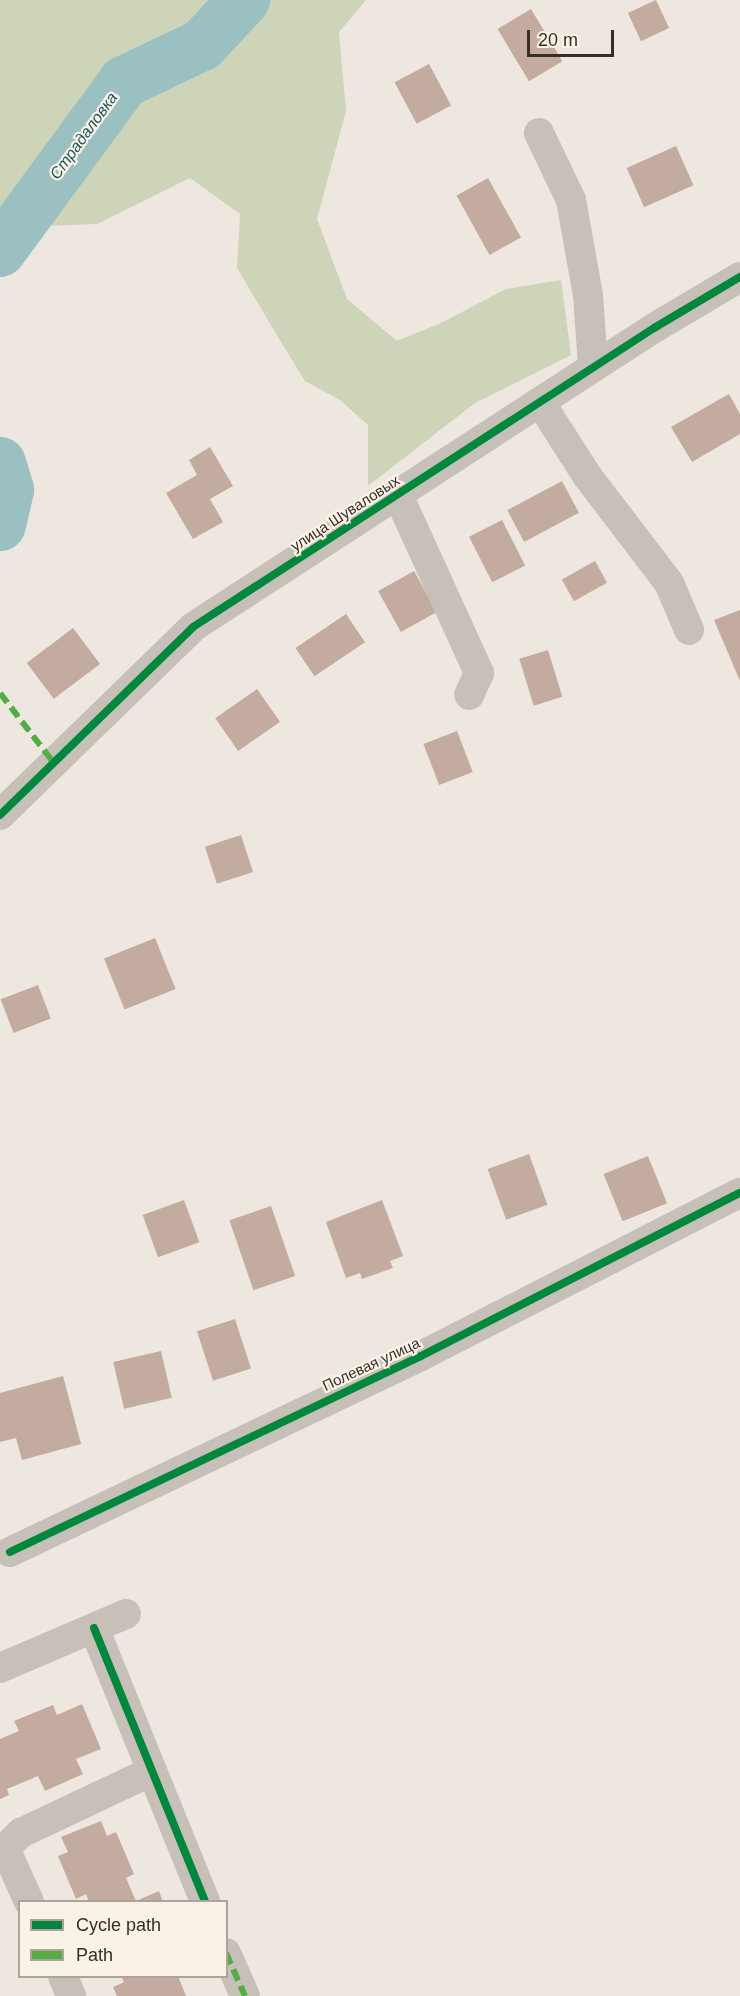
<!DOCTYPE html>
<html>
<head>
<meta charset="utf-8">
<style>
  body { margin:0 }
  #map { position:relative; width:740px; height:1996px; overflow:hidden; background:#eee7e0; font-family:Helvetica,sans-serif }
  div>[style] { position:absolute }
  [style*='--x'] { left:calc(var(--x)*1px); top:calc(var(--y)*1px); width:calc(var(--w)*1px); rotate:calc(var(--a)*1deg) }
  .green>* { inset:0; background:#ced4b8 }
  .river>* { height:52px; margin:-26px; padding:0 26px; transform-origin:26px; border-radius:26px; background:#9ac0c1 }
  .building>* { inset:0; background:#c3aba0; transform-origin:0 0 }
  .minor>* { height:30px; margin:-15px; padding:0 15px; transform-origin:15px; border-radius:15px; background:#c7c0b9 }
  .quiet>* { height:6px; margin-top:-3px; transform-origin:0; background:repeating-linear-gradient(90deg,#55ab44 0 12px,transparent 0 18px) }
  .cycleway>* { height:8px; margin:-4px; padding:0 4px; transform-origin:4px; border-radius:4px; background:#00873e }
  span { translate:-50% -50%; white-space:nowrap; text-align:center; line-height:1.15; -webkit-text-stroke:4.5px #fbf2e7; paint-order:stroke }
  .street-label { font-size:15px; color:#382d27 }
  .water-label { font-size:16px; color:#18575d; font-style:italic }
  .legend { position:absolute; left:18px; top:1900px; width:210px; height:78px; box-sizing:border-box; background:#fbf2e7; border:2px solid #ada39a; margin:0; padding:8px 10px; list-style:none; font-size:18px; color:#382d27 }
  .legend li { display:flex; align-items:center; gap:12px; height:30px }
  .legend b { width:30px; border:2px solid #ada39a }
  .scale { position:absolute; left:527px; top:30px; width:87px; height:27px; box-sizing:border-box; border:3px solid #382d27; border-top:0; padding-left:8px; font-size:18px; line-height:21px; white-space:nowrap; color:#382d27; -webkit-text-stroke:4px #fbf2e7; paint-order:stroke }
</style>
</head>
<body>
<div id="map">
  <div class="green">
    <i style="clip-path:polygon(0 0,366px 0,339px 32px,346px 111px,317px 219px,347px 299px,397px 341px,441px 323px,506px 289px,561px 280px,571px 355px,475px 403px,368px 486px,368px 425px,340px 400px,305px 381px,278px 337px,237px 268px,240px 214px,190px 178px,97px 224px,44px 226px,21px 208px,0 217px)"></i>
  </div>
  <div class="river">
    <i style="--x:0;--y:251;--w:210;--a:-53.7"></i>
    <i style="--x:124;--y:82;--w:86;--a:-25.4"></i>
    <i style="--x:202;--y:45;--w:62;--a:-47"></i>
    <i style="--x:0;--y:463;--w:28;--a:73"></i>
    <i style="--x:8;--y:490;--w:36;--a:103"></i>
  </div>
  <div class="building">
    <i style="left:656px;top:0;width:31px;height:31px;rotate:65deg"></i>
    <i style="left:531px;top:9px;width:61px;height:39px;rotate:59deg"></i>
    <i style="left:429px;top:64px;width:47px;height:39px;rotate:62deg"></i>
    <i style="left:676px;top:146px;width:43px;height:54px;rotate:66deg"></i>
    <i style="left:488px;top:178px;width:68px;height:36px;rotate:61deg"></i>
    <i style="clip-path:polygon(729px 394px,740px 414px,740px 434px,692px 462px,671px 427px)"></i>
    <i style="clip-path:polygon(210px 447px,233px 486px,210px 499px,223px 522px,193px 539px,166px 493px,197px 475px,189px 460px)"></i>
    <i style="left:562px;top:481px;width:36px;height:62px;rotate:62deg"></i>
    <i style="left:502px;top:520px;width:51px;height:37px;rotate:63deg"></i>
    <i style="left:595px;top:561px;width:25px;height:38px;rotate:61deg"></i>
    <i style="left:414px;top:571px;width:47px;height:41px;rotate:61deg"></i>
    <i style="clip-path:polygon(740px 610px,740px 681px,714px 620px)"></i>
    <i style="left:346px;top:614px;width:34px;height:61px;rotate:56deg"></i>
    <i style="left:73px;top:628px;width:45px;height:58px;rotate:53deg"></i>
    <i style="left:548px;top:650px;width:49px;height:30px;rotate:73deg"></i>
    <i style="left:257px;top:689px;width:40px;height:51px;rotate:55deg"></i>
    <i style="left:457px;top:731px;width:44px;height:36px;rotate:69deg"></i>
    <i style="left:241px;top:835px;width:39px;height:38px;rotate:72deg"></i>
    <i style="left:155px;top:938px;width:55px;height:55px;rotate:68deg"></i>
    <i style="left:38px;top:985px;width:36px;height:40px;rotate:69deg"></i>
    <i style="left:529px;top:1154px;width:54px;height:44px;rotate:70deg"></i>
    <i style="left:648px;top:1156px;width:51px;height:48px;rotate:68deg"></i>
    <i style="left:184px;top:1200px;width:45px;height:44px;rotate:70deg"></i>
    <i style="clip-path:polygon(382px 1200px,403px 1256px,390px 1261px,393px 1268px,362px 1279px,360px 1273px,346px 1278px,326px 1222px)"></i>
    <i style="left:271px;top:1206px;width:74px;height:44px;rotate:71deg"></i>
    <i style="left:235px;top:1319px;width:52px;height:40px;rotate:72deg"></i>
    <i style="left:161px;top:1351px;width:48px;height:49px;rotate:77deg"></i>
    <i style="clip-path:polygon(63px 1376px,81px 1444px,22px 1460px,16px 1438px,0 1442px,0 1393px)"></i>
    <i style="clip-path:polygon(82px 1704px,101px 1749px,76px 1759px,83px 1774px,45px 1791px,38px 1776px,7px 1789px,9px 1795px,0 1799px,0 1739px,19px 1731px,14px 1721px,53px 1705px,57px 1715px)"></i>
    <i style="clip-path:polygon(101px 1821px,107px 1836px,116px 1832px,134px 1874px,126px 1878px,136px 1901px,159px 1891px,163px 1902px,89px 1902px,86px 1894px,76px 1899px,58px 1856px,68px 1852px,61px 1837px)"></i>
    <i style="clip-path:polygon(121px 1976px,178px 1976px,186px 1996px,117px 1996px,113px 1987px,124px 1982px)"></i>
  </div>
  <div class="minor">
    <i style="--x:539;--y:133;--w:74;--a:64.5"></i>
    <i style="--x:571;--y:200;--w:97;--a:79.9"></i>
    <i style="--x:588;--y:295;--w:72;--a:86"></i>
    <i style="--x:540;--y:402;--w:89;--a:57.4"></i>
    <i style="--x:588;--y:477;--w:133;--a:52.6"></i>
    <i style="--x:669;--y:583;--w:51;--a:66.9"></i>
    <i style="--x:398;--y:495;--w:196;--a:65.5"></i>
    <i style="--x:479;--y:673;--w:24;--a:114"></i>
    <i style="--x:0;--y:815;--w:269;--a:-44.2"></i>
    <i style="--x:193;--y:627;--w:549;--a:-32.97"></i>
    <i style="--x:654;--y:328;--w:100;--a:-30.7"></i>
    <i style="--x:10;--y:1552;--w:455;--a:-25.5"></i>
    <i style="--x:421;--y:1356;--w:358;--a:-27.1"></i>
    <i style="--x:94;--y:1628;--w:296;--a:67.9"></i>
    <i style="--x:0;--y:1668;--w:137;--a:-23.2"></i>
    <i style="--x:5;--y:1848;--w:59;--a:66"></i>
    <i style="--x:0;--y:1853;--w:29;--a:-44"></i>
    <i style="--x:21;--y:1833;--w:145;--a:-25.3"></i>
    <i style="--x:226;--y:1953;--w:47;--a:66.2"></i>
    <i style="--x:63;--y:1976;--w:22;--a:68"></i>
  </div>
  <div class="quiet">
    <i style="--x:0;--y:693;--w:88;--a:52.4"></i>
    <i style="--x:226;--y:1953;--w:47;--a:66.2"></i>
  </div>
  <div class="cycleway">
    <i style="--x:0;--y:815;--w:269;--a:-44.2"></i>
    <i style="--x:193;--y:627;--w:549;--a:-32.97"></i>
    <i style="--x:654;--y:328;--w:100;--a:-30.7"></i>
    <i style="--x:10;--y:1552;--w:455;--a:-25.5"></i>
    <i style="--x:421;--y:1356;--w:358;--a:-27.1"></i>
    <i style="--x:94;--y:1628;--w:296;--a:67.9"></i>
  </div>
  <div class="street-label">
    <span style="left:345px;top:513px;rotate:-33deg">улица Шуваловых</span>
    <span style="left:371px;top:1364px;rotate:-25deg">Полевая улица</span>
  </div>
  <div class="water-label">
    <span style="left:84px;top:136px;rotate:-54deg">Страдаловка</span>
  </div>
  <ul class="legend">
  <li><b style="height:8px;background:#00873e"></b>Cycle path</li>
  <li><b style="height:8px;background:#55ab44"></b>Path</li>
  </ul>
  <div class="scale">20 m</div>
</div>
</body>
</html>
